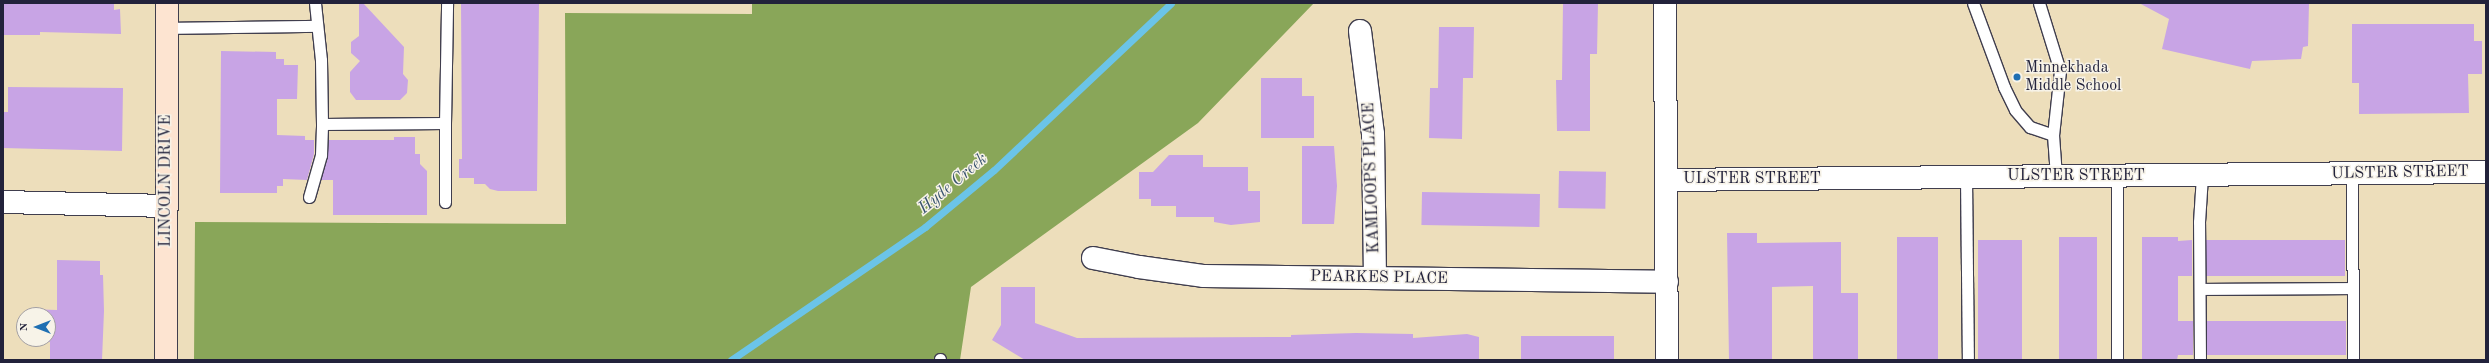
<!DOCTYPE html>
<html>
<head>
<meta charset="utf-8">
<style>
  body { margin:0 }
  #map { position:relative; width:2489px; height:363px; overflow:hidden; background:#eddebb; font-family:"Old Standard TT",serif }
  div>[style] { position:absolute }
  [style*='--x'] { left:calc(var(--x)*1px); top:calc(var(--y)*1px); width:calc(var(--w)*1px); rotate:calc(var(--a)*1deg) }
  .forest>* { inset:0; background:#89a659 }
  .stream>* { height:7px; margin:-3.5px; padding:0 3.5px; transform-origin:3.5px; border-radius:3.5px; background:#6bc4e8 }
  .building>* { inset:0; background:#c8a4e5; transform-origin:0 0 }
  .roads { filter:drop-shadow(1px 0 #403e4e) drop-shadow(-1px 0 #403e4e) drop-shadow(0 1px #403e4e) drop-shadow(0 -1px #403e4e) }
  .lane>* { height:11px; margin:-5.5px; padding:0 5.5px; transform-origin:5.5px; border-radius:5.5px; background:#fff }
  .street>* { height:22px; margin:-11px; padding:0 11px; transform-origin:11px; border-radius:11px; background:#fff }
  .secondary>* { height:22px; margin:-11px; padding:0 11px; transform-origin:11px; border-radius:11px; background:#fde4d1 }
  .dots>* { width:11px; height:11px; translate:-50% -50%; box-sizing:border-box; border:2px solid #f7f3e8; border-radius:50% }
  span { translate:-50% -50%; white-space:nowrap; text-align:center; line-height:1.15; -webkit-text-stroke:3px #f7f3e8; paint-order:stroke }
  .poi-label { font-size:16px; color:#22223b }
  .left { translate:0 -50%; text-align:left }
  .street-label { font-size:16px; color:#22223b }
  .water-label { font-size:17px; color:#38536f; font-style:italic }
  .frame { position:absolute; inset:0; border:4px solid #22223b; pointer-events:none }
  .north { position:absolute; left:16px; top:307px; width:40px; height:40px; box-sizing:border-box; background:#f7f3e8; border:1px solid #a29fa3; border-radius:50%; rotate:270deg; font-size:11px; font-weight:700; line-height:16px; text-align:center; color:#22223b }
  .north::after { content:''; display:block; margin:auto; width:14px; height:18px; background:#1f6fb2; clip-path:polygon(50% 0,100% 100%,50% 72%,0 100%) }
</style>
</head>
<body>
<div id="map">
  <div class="forest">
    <i style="clip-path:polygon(752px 3px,1314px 3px,1198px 123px,971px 287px,960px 360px,194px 360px,195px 222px,566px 224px,565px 13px,752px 14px)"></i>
  </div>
  <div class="stream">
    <i style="--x:731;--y:360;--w:235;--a:-34.4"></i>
    <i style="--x:925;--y:227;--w:89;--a:-39.6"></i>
    <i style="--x:994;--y:170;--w:243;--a:-43.3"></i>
  </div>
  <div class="building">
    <i style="clip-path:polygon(3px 3px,114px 3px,114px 10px,120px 9px,121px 34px,40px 32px,40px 35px,3px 35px)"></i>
    <i style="clip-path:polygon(359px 3px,363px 3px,404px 47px,403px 74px,408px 80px,407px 93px,400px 100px,356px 100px,350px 92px,350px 72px,360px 61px,351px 53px,351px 42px,359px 36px)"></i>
    <i style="clip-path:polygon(461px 3px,539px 3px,537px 191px,498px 191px,490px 189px,485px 184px,474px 184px,474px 178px,459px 178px,459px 159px,462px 159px)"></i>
    <i style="clip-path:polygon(1563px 3px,1598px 3px,1597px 54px,1590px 54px,1590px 131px,1557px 131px,1556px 80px,1562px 80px)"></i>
    <i style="clip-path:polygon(2139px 3px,2309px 3px,2308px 46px,2303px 47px,2301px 59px,2252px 61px,2250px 69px,2162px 49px,2169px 19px)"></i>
    <i style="clip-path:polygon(2352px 24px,2474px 24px,2474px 41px,2482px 41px,2482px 74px,2468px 74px,2469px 113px,2359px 114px,2359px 83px,2352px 83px)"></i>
    <i style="clip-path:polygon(1439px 27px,1474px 27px,1473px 78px,1463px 78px,1462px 139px,1429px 138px,1430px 88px,1438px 88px)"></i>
    <i style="clip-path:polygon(221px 51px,276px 52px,276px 59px,284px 59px,284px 65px,298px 65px,297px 99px,277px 99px,277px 135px,305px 136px,305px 140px,314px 140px,314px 154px,307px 180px,283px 179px,283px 186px,277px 186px,277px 193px,220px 193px)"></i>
    <i style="clip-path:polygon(1261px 78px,1302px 78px,1302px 96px,1314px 96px,1314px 138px,1261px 138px)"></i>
    <i style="clip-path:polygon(8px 87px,123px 88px,122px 151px,3px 148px,3px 112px,8px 112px)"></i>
    <i style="clip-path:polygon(394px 137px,415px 137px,415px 154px,420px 154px,420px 164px,427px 171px,427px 215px,333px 215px,333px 180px,321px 180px,328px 157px,328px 140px,394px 140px)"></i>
    <i style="clip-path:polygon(1302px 146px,1334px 146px,1337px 186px,1334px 224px,1302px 224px)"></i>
    <i style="clip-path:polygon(1169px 155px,1203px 155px,1203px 167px,1248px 167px,1248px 191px,1260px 191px,1260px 222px,1231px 225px,1214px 222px,1214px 217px,1176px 217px,1176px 206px,1151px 206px,1151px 199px,1139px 199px,1139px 172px,1153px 172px)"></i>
    <i style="left:1559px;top:171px;width:47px;height:37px;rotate:1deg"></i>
    <i style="left:1422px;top:192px;width:118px;height:33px;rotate:1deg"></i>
    <i style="clip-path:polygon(1727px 233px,1757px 233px,1757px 243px,1841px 242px,1841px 293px,1858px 293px,1858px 360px,1813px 360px,1813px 286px,1772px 287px,1772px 360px,1729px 360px)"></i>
    <i style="left:1938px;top:237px;width:123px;height:41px;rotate:90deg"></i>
    <i style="left:2059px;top:237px;width:38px;height:123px"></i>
    <i style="clip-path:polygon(2142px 237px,2178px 237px,2178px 241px,2192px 240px,2192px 276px,2178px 276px,2178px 321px,2193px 321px,2193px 355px,2178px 355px,2177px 360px,2142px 360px)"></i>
    <i style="left:1978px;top:240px;width:44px;height:120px"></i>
    <i style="left:2206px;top:240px;width:139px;height:36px"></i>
    <i style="clip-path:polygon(57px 260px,100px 261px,100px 275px,103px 275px,104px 311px,102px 360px,50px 360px,50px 342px,26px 341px,26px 339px,48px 339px,48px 315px,27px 315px,27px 309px,57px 310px)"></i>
    <i style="clip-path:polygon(1001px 287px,1035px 287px,1035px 323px,1077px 338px,1291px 337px,1291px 335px,1356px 333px,1413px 334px,1413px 338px,1467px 334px,1479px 337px,1479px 360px,1025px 360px,992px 340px,1001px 325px)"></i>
    <i style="left:2207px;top:321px;width:139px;height:34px"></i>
    <i style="left:1521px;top:336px;width:93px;height:24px"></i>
  </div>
  <div class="roads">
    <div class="lane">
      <i style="--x:315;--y:3;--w:57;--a:84"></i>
      <i style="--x:321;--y:60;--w:64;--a:89.1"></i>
      <i style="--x:322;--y:124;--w:123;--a:-0.5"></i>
      <i style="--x:445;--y:123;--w:120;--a:-89"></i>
      <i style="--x:1973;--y:3;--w:90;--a:69.7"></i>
      <i style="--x:2004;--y:87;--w:25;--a:64"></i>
      <i style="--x:2015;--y:110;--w:23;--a:49"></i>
      <i style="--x:2030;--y:127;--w:24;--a:19"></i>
      <i style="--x:2039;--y:3;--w:71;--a:72.8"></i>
      <i style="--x:2060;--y:71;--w:64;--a:96.2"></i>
      <i style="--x:2053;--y:135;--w:41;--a:85.8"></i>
      <i style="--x:167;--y:28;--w:150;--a:-0.8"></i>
      <i style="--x:445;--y:123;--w:79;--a:90"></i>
      <i style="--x:2352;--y:173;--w:187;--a:89.7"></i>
      <i style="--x:2117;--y:176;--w:184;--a:90"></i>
      <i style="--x:1966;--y:177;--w:183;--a:89.4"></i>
      <i style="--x:309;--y:197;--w:44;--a:-74.1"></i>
      <i style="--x:321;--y:155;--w:31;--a:-88"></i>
      <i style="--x:2200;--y:289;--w:153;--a:-0.4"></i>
      <i style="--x:940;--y:359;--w:1;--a:90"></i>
      <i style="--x:2200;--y:360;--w:138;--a:-90.4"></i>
      <i style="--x:2199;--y:222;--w:47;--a:-86.3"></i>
    </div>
    <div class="street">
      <i style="--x:1665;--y:3;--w:357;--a:89.7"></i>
      <i style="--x:1360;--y:31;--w:104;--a:82.8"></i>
      <i style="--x:1373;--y:134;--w:143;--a:89.2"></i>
      <i style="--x:1666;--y:180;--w:820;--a:-0.56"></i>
      <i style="--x:3;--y:202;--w:163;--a:1.4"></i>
      <i style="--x:1093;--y:258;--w:47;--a:11.1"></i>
      <i style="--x:1139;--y:267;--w:66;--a:7.9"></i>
      <i style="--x:1204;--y:276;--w:463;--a:0.7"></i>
    </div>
    <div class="secondary">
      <i style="--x:166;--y:360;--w:357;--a:-89.8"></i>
    </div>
  </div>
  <div class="dots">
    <i style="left:2017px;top:77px;background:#1f6fb2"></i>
  </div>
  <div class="poi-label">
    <span class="left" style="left:2025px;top:77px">Minnekhada<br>Middle School</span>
  </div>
  <div class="street-label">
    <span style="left:2400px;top:173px;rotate:-1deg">ULSTER STREET</span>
    <span style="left:2076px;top:176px">ULSTER STREET</span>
    <span style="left:1372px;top:178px;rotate:-92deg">KAMLOOPS PLACE</span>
    <span style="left:1752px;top:179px">ULSTER STREET</span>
    <span style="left:166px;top:181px;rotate:-90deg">LINCOLN DRIVE</span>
    <span style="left:1379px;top:278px;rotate:1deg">PEARKES PLACE</span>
  </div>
  <div class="water-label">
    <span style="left:953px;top:184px;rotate:-40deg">Hyde Creek</span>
  </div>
  <div class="frame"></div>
  <div class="north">N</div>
</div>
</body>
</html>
